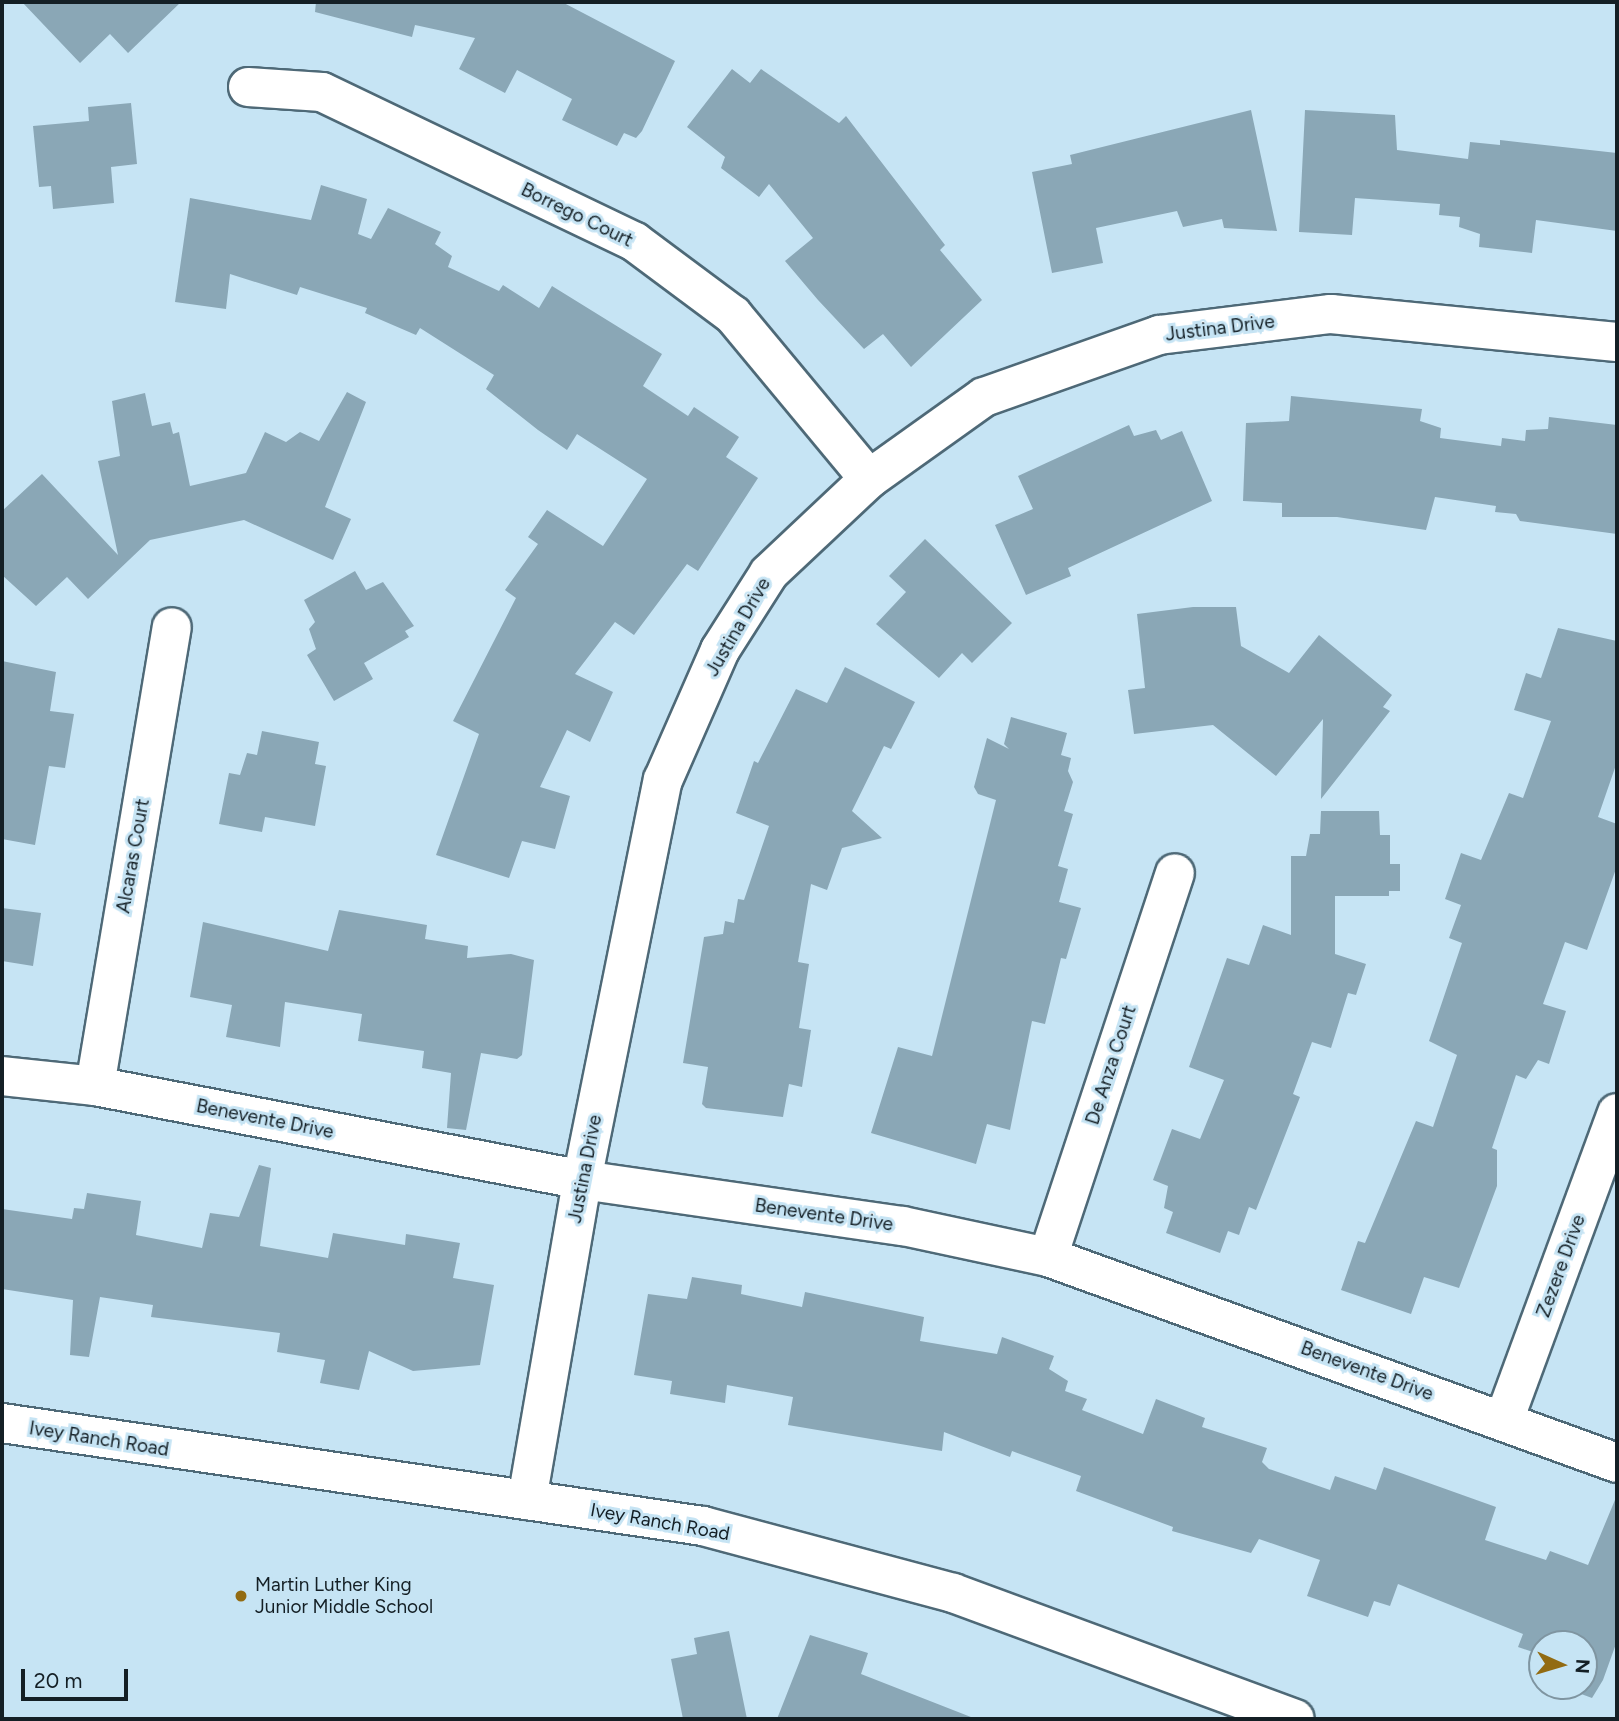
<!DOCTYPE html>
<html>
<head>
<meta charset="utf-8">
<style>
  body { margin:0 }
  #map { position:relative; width:1619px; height:1721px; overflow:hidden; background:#c6e4f4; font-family:Figtree,sans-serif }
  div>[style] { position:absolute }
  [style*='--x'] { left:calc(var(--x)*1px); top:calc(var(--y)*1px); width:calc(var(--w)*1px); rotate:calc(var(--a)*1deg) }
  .building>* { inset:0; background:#8aa7b6 }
  .roads { filter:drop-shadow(2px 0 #4e6977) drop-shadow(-2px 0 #4e6977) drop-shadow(0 2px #4e6977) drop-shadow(0 -2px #4e6977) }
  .minor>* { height:38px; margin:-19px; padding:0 19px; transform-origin:19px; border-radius:19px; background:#fff }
  .tertiary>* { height:38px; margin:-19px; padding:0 19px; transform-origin:19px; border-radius:19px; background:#fff }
  .dots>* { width:19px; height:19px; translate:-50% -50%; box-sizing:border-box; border:4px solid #c6e4f4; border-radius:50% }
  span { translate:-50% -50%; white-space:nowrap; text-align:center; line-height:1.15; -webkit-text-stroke:6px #c6e4f4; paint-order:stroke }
  .street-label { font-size:19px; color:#141f25 }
  .poi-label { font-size:19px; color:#141f25 }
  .left { translate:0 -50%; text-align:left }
  .frame { position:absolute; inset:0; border:4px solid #141f25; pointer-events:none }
  .north { position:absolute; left:1528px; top:1630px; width:70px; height:70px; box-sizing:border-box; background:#c6e4f4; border:2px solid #7f95a1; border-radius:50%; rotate:94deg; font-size:19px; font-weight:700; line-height:28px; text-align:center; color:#141f25 }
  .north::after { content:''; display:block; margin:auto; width:24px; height:32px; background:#926b12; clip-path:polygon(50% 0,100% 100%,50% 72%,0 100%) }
  .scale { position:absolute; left:21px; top:1669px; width:107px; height:32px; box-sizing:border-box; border:4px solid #141f25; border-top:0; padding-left:9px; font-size:21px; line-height:24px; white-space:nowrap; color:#141f25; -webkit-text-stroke:5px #c6e4f4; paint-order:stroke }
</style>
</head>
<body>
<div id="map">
  <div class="building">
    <i style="clip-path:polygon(22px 2px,181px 2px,128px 53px,110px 34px,80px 63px)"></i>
    <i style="clip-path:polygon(316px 2px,562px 2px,675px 61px,642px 131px,636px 138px,624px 133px,617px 146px,562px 120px,572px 99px,517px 70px,505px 93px,459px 69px,475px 38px,415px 25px,412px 37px,315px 12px)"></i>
    <i style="clip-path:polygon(732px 69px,750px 83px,761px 69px,839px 123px,846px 116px,945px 245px,940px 250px,982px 300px,911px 367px,883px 334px,864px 349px,818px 300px,785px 261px,813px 238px,769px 184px,759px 197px,721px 168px,725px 157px,687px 127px)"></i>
    <i style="clip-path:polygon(131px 103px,137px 164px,111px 167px,114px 203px,53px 209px,51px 186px,39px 187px,33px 126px,89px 121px,88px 107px)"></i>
    <i style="clip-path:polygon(1251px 110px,1277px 231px,1224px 228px,1222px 219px,1183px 227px,1177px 211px,1096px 228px,1103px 263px,1052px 273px,1032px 172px,1072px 164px,1070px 155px)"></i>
    <i style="clip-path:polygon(1305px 110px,1395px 115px,1397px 150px,1468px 159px,1470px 142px,1500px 145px,1500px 140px,1617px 153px,1617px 231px,1536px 220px,1532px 253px,1479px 247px,1480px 234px,1459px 227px,1460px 217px,1439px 215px,1440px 204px,1355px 198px,1352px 235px,1299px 232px)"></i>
    <i style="clip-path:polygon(321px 185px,367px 199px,358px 234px,371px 239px,388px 208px,441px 232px,435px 244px,452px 256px,448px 267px,499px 291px,503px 285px,539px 308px,552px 286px,662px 354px,643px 386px,688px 416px,694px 407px,739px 437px,726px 457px,758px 478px,698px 571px,687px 564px,634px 635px,615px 622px,575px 674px,613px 692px,590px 742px,567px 730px,540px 787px,570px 796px,555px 849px,522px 841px,509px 878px,436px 855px,479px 734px,453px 721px,516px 598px,505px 590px,538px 544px,528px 537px,547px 510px,603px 546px,647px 479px,577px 434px,567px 450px,538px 430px,486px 389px,494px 375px,420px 328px,416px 335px,365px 313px,367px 308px,300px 287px,297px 295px,230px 274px,226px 309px,175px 302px,190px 198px,311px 220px)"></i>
    <i style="clip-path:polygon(347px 392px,366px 402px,325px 507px,351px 519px,333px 560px,244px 520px,150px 540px,88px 599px,67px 577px,36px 606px,2px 575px,2px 511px,42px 474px,118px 555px,98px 461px,120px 456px,112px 401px,145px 393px,152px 426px,170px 422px,173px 434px,179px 432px,190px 486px,246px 473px,265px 432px,286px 442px,300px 432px,319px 441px)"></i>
    <i style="clip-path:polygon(1291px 396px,1422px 409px,1420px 421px,1441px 428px,1440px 438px,1501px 446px,1502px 438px,1525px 441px,1526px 430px,1548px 429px,1549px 417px,1617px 425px,1617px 534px,1520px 521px,1516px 514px,1495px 512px,1496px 506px,1435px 497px,1426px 530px,1337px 517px,1282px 517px,1282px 503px,1243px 501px,1246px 423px,1289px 421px)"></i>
    <i style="clip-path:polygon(1129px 425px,1134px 436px,1156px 430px,1161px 440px,1182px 431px,1212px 501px,1068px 568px,1071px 576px,1026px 595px,995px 525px,1033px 509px,1018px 476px)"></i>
    <i style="clip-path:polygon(925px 539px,1012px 623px,972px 663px,962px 653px,939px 678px,876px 624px,906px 592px,889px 576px)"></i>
    <i style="clip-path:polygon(355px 571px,366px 590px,383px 582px,414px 626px,405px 631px,409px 637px,364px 663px,373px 679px,334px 701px,307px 655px,316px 649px,309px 629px,315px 622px,304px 600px)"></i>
    <i style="clip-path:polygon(1193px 607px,1236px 607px,1241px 646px,1289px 673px,1319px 635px,1392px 695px,1383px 707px,1390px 711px,1321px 799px,1323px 719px,1276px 776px,1213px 725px,1134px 734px,1128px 690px,1145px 688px,1137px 614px)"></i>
    <i style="clip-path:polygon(1558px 628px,1617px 641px,1617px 762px,1598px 817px,1617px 824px,1617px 866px,1587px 950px,1565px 942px,1543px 1004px,1566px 1011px,1549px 1064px,1538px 1060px,1526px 1079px,1516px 1075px,1492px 1148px,1497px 1150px,1497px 1186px,1459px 1288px,1424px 1277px,1411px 1314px,1341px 1290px,1358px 1241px,1365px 1243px,1416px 1121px,1433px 1127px,1457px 1055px,1429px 1041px,1462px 943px,1449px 938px,1461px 905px,1445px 899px,1461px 853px,1481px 860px,1509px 793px,1523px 798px,1551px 721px,1514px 710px,1526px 673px,1541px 678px)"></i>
    <i style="clip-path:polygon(2px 661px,56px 672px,50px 711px,74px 714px,65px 768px,49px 766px,35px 845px,2px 839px)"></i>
    <i style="clip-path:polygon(845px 667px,915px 702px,891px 749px,884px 746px,852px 811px,882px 838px,842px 848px,827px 890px,811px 884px,798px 962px,809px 964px,799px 1028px,811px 1030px,802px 1087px,789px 1084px,783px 1117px,706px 1108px,702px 1104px,708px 1067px,683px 1063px,704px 937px,723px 934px,725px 921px,734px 923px,738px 899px,744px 900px,769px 826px,736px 813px,754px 761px,758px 763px,796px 689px,827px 703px)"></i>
    <i style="clip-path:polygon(1011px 717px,1067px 733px,1061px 755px,1071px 758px,1068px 771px,1073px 782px,1064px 811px,1073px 814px,1058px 866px,1068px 869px,1059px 902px,1081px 908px,1066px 959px,1061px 958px,1045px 1024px,1032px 1021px,1010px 1130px,987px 1124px,976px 1164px,871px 1133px,898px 1047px,932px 1056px,996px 800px,978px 794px,974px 787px,987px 738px,1009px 749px,1004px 744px)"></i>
    <i style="clip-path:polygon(262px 731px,319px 742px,315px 764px,326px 766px,315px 826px,265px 817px,262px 832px,219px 824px,229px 773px,240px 775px,247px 753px,257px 755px)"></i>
    <i style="clip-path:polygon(1321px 811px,1379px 811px,1380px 835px,1390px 835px,1390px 864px,1400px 864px,1400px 891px,1389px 891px,1389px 896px,1335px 896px,1335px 954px,1366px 964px,1356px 995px,1348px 993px,1331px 1048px,1312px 1042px,1293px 1094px,1300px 1097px,1256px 1210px,1249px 1207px,1239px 1235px,1228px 1231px,1220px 1253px,1166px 1233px,1173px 1212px,1164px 1208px,1168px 1186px,1153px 1180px,1172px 1129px,1200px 1139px,1224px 1080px,1189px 1067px,1227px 958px,1249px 965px,1263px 925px,1291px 935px,1291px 856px,1306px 856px,1310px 834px,1320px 834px)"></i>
    <i style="clip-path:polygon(2px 908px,41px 913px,33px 966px,2px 961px)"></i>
    <i style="clip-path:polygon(339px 910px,427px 925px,425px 939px,468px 946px,467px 958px,511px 954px,534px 960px,522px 1055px,517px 1059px,481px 1053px,466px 1130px,447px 1128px,451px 1073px,422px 1068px,424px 1051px,358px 1041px,362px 1014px,285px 1002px,280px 1047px,226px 1037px,232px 1005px,190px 997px,203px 922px,328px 951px)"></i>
    <i style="clip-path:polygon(259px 1165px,271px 1168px,260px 1246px,328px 1258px,333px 1233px,405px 1245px,406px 1234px,460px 1243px,453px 1278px,494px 1285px,480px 1365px,413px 1371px,369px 1351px,359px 1390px,320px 1383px,325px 1360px,277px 1352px,280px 1333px,151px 1317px,153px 1305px,100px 1297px,89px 1357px,70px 1355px,73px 1300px,2px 1289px,2px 1209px,72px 1219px,74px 1208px,84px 1209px,87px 1193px,141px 1201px,136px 1235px,202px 1248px,210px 1213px,239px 1217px)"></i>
    <i style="clip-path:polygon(692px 1277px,742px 1285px,741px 1294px,802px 1307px,805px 1292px,924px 1317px,920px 1341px,997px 1354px,1002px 1337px,1054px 1356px,1049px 1369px,1068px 1381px,1065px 1391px,1087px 1399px,1082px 1410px,1143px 1434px,1156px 1399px,1205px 1418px,1202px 1427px,1267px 1448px,1262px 1462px,1269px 1469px,1330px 1490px,1335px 1476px,1376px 1490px,1384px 1467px,1496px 1507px,1485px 1540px,1546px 1560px,1550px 1551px,1588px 1565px,1617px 1495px,1617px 1641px,1603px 1680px,1592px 1698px,1565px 1688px,1584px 1686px,1584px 1644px,1542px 1644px,1542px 1655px,1518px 1647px,1523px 1634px,1398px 1584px,1390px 1606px,1374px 1601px,1368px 1617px,1307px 1596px,1320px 1560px,1259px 1539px,1251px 1553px,1172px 1531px,1173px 1527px,1076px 1491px,1081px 1476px,1012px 1451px,1010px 1457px,944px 1432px,942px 1451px,788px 1425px,793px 1397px,727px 1385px,725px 1403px,670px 1394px,672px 1381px,634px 1375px,648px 1294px,687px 1299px)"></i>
    <i style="clip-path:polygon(729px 1631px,747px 1719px,683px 1719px,671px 1659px,697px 1654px,694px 1638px)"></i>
    <i style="clip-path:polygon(810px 1635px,868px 1653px,861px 1674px,976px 1719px,777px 1719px)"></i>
  </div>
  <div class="roads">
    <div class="minor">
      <i style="--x:248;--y:87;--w:74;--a:3.9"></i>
      <i style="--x:322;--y:92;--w:347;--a:25.6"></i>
      <i style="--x:635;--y:242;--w:122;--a:36.7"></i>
      <i style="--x:733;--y:315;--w:213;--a:50.3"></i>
      <i style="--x:2;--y:1076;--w:94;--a:6.1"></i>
      <i style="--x:95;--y:1086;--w:496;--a:10.9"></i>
      <i style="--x:582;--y:1180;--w:324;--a:8.2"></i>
      <i style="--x:903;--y:1226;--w:148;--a:12.1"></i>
      <i style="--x:1048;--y:1257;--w:605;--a:19.9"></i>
      <i style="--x:95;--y:1086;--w:465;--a:-80.5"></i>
      <i style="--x:1048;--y:1257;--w:404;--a:-71.7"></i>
      <i style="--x:1504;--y:1420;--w:327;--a:-69.8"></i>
      <i style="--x:527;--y:1500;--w:325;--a:-80.2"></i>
      <i style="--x:582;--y:1180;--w:408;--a:-78.6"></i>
      <i style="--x:663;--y:780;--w:142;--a:-66.3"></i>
      <i style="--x:720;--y:650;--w:91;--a:-57.5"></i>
      <i style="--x:769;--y:573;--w:137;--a:-43.2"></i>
      <i style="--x:869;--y:479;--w:141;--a:-35.5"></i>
      <i style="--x:984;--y:397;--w:186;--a:-19.5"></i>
      <i style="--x:1159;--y:335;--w:173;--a:-7"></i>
      <i style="--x:1331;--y:314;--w:287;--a:5.6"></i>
    </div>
    <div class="tertiary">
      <i style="--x:2;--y:1423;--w:709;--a:8.36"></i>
      <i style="--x:703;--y:1526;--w:259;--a:15"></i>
      <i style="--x:953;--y:1593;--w:364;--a:20.2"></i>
    </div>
  </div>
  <div class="dots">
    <i style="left:241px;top:1596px;background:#926b12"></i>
  </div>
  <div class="street-label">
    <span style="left:577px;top:215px;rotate:26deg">Borrego Court</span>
    <span style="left:1220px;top:328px;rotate:-7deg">Justina Drive</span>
    <span style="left:738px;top:627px;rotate:-60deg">Justina Drive</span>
    <span style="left:133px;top:856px;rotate:-80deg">Alcaras Court</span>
    <span style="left:1111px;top:1065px;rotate:-72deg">De Anza Court</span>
    <span style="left:265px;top:1119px;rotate:11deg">Benevente Drive</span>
    <span style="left:585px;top:1169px;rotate:-79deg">Justina Drive</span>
    <span style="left:824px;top:1215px;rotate:8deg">Benevente Drive</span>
    <span style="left:1561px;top:1266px;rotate:-70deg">Zezere Drive</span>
    <span style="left:1367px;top:1371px;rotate:20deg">Benevente Drive</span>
    <span style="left:99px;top:1439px;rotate:9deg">Ivey Ranch Road</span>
    <span style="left:660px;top:1522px;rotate:10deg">Ivey Ranch Road</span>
  </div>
  <div class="poi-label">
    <span class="left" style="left:255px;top:1596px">Martin Luther King<br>Junior Middle School</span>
  </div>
  <div class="frame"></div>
  <div class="north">N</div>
  <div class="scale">20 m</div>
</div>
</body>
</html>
